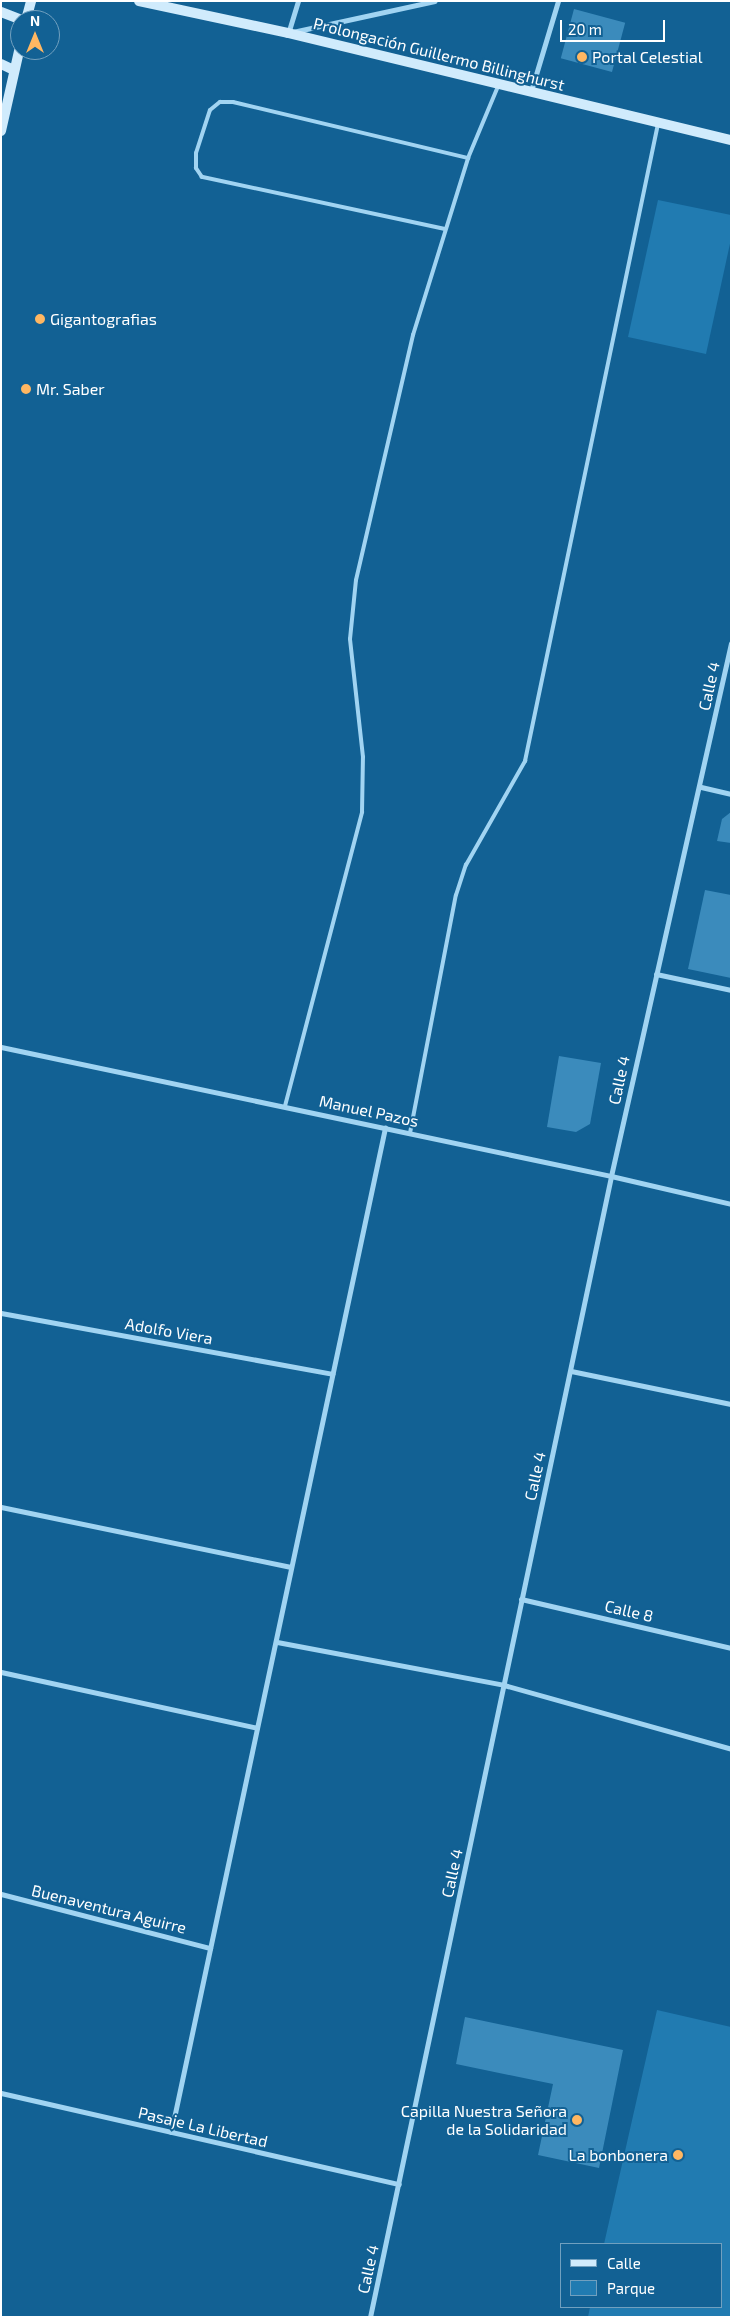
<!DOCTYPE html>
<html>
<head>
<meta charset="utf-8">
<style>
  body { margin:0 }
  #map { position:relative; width:732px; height:2318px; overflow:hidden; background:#126194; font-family:"Exo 2",sans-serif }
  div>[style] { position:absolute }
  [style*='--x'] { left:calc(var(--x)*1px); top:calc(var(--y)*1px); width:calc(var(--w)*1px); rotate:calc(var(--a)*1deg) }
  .green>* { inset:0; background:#217bb1 }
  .building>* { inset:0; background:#3b8bbc; transform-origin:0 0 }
  .lane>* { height:4px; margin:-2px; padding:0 2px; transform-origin:2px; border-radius:2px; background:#a1d4f2 }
  .street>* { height:5px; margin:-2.5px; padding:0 2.5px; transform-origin:2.5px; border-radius:2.5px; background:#a1d4f2 }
  .secondary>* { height:10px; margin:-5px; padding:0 5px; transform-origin:5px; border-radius:5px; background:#d0ebfc }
  .dots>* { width:14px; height:14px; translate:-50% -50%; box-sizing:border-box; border:2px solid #126194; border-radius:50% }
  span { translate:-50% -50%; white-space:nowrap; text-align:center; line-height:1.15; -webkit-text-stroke:4px #126194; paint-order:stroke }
  .street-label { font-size:16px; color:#fff }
  .poi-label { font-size:16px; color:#fff }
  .left { translate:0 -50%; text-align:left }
  .right { translate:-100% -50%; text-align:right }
  .frame { position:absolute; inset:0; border:2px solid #fff; pointer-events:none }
  .legend { position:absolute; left:560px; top:2243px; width:162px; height:65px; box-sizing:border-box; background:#126194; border:1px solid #71a0bf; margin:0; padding:6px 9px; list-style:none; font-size:15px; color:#fff }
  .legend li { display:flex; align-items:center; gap:10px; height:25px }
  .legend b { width:25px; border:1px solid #71a0bf }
  .north { position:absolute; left:10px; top:10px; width:50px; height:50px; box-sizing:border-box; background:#126194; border:1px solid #71a0bf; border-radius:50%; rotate:0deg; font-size:14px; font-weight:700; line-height:20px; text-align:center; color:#fff }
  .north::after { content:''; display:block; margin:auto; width:18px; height:22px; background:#ffb762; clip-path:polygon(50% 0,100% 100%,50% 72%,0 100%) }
  .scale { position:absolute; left:560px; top:20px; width:105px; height:22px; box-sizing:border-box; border:2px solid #fff; border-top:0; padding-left:6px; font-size:15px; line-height:18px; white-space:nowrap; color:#fff; -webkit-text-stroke:4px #126194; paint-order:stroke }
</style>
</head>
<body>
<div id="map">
  <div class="green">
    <i style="clip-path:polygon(658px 200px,731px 215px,731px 239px,706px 354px,628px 337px)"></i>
    <i style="clip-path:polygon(657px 2010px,731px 2027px,731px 2317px,588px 2317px,590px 2307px,721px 2307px,721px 2244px,604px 2244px)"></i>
  </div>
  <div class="building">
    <i style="left:574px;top:9px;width:53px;height:51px;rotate:15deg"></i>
    <i style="clip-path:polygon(731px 812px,731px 843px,717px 841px,722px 819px)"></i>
    <i style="clip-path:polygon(705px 890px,731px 895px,731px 978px,688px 969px)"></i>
    <i style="clip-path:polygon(559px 1056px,601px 1063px,590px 1124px,576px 1132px,547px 1127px)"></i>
    <i style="clip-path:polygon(465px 2017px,623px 2050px,599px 2168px,538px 2155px,553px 2084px,456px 2064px)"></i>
  </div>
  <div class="lane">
    <i style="--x:445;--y:229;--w:249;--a:-167.9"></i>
    <i style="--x:202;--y:177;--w:11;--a:-124"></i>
    <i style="--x:196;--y:168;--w:15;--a:-90"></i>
    <i style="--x:196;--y:153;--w:45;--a:-72"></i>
    <i style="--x:210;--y:110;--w:13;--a:-39"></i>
    <i style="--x:220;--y:102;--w:13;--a:0"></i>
    <i style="--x:233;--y:102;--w:242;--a:13.4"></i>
    <i style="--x:285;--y:1106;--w:304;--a:-75.3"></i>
    <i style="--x:362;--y:812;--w:55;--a:-89"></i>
    <i style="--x:363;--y:757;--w:119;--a:-96.3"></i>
    <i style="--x:350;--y:639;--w:59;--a:-84.2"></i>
    <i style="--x:356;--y:580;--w:252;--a:-76.9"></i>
    <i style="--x:413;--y:335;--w:185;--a:-72.7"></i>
    <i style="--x:468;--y:158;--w:80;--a:-67.3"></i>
    <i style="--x:410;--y:1133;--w:242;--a:-79.1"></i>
    <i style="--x:456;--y:895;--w:32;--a:-72"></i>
    <i style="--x:466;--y:865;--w:120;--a:-60.4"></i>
    <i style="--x:525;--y:761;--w:651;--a:-78.21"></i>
  </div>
  <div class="street">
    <i style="--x:298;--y:1;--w:34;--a:107"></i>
    <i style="--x:288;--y:33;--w:150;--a:-12.3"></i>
    <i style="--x:531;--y:91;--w:94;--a:-73.3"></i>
    <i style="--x:701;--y:787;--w:31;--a:13"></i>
    <i style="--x:656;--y:974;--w:77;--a:12"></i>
    <i style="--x:1;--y:1047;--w:623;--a:11.94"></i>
    <i style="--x:611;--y:1176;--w:123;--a:13.1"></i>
    <i style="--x:1;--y:1313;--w:337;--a:10.4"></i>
    <i style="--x:571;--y:1371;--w:163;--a:11.7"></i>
    <i style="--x:1;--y:1507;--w:296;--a:11.7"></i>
    <i style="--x:521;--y:1599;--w:216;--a:13.1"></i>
    <i style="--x:277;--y:1642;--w:231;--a:10.7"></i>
    <i style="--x:504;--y:1685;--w:236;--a:15.7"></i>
    <i style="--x:1;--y:1672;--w:262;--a:12.3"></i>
    <i style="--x:1;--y:1894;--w:216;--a:14.5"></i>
    <i style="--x:1;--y:2093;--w:408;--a:12.9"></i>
    <i style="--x:171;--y:2132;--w:1027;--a:-77.97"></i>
    <i style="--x:370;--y:2317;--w:1166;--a:-78.07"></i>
    <i style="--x:611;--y:1176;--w:546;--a:-77.31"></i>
  </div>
  <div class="secondary">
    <i style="--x:139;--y:1;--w:152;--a:12.1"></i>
    <i style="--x:288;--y:33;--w:456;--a:13.6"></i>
    <i style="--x:1;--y:12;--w:22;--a:21"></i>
    <i style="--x:26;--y:20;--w:20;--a:-75"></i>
    <i style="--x:1;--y:64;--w:14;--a:25"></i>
    <i style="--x:1;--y:131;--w:86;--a:-77.3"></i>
  </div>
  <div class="dots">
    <i style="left:582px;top:57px;background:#ffb762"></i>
    <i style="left:40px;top:319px;background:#ffb762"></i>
    <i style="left:26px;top:389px;background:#ffb762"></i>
    <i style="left:577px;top:2120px;background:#ffb762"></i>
    <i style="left:678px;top:2155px;background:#ffb762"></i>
  </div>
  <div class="street-label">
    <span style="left:439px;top:54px;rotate:14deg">Prolongación Guillermo Billinghurst</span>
    <span style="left:709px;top:686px;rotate:-78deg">Calle 4</span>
    <span style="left:619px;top:1080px;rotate:-78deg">Calle 4</span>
    <span style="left:369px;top:1111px;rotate:12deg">Manuel Pazos</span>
    <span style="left:169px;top:1331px;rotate:10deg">Adolfo Viera</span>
    <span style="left:535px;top:1476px;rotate:-78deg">Calle 4</span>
    <span style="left:629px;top:1611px;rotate:13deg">Calle 8</span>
    <span style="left:452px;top:1873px;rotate:-78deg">Calle 4</span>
    <span style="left:109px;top:1909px;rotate:14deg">Buenaventura Aguirre</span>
    <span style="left:203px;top:2127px;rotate:13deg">Pasaje La Libertad</span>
    <span style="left:368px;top:2269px;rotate:-78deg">Calle 4</span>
  </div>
  <div class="poi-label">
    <span class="left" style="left:592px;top:57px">Portal Celestial</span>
    <span class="left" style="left:50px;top:319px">Gigantografias</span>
    <span class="left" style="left:36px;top:389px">Mr. Saber</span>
    <span class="right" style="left:567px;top:2120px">Capilla Nuestra Señora<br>de la Solidaridad</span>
    <span class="right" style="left:668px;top:2155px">La bonbonera</span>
  </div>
  <div class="frame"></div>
  <ul class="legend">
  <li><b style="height:6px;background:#d0ebfc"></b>Calle</li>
  <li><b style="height:14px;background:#217bb1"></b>Parque</li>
  </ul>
  <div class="north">N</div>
  <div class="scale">20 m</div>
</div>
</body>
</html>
